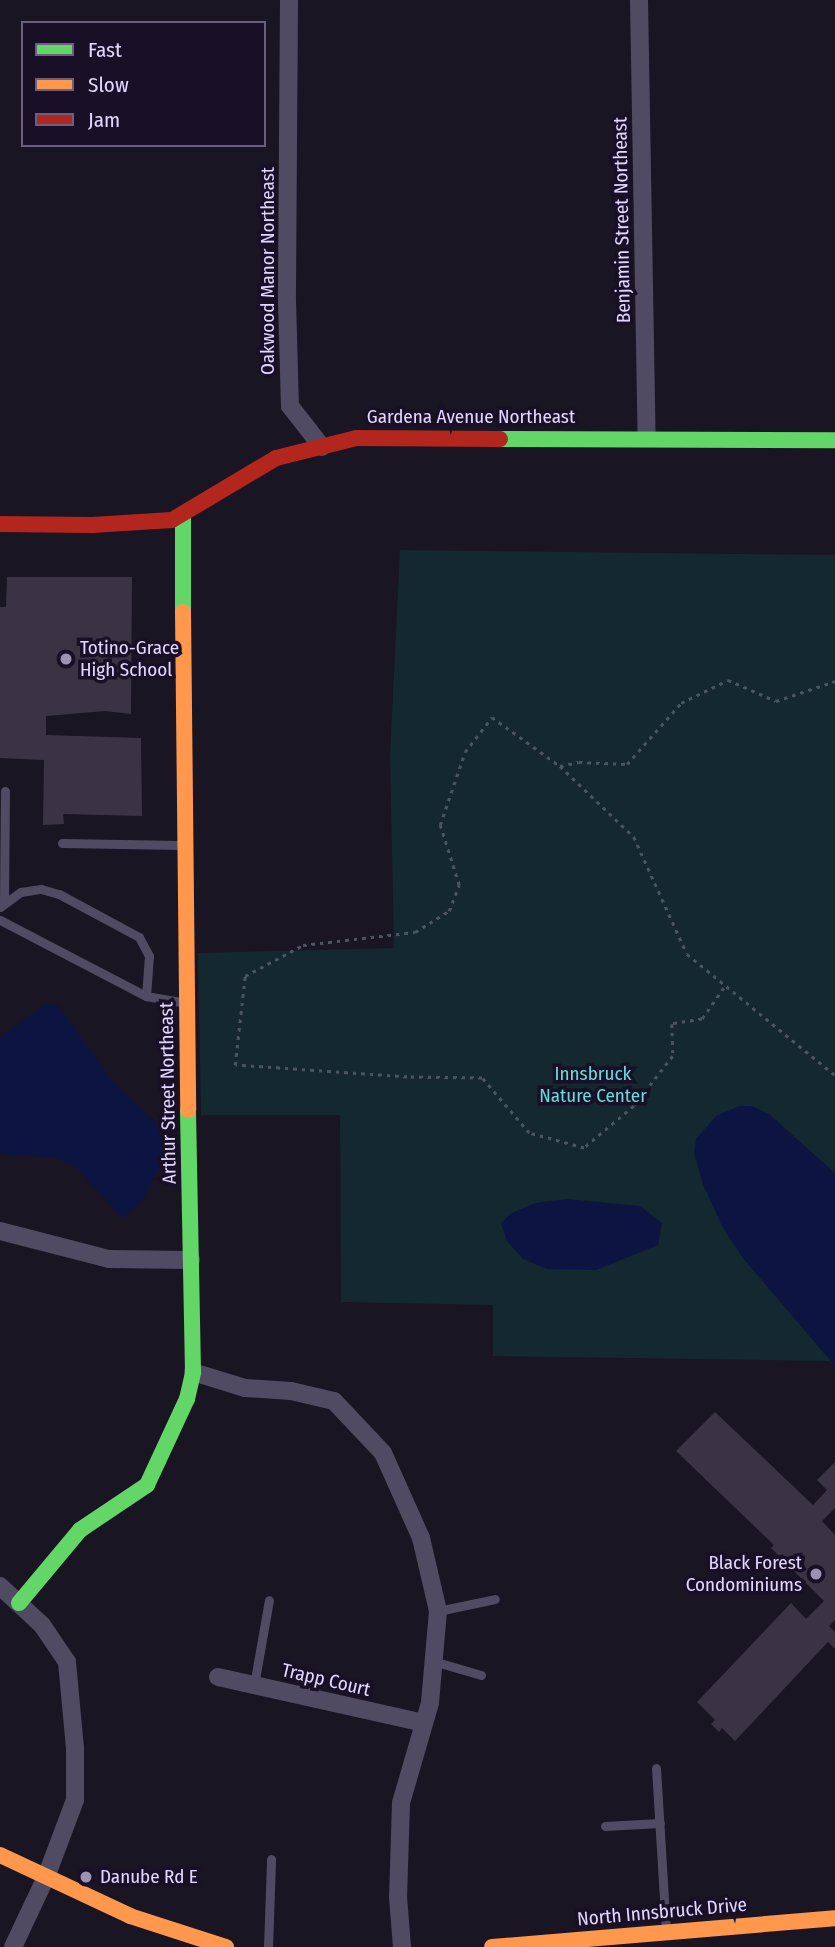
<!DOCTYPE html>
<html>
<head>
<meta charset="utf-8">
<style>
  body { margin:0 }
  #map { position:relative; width:835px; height:1947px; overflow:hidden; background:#1a1522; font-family:"Fira Sans Condensed",sans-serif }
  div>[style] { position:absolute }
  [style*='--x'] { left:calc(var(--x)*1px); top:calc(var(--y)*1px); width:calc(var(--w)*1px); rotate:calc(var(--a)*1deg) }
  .green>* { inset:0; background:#14282f }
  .water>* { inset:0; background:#0c1441 }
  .building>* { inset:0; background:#3a3344 }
  .path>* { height:2.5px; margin-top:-1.25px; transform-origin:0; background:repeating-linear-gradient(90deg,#4c5363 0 3.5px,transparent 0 8.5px) }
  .lane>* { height:9px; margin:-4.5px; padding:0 4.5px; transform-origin:4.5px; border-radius:4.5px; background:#504b62 }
  .street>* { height:18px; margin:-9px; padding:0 9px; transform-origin:9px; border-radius:9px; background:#504b62 }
  .fast>* { height:16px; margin:-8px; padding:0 8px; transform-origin:8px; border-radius:8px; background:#63d668 }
  .slow>* { height:16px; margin:-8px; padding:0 8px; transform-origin:8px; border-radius:8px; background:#ff974d }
  .jam>* { height:16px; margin:-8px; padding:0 8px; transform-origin:8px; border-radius:8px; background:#b3261e }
  .dots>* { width:19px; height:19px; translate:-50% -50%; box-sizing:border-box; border:4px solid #191027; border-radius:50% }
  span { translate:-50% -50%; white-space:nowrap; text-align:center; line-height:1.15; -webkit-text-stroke:7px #191027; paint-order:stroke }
  .street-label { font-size:19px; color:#e4d7fe }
  .poi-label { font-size:19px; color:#e4d7fe }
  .left { translate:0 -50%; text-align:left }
  .right { translate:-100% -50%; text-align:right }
  .park-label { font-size:19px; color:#63deda }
  .legend { position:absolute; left:21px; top:21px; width:245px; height:126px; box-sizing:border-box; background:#191027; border:2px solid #6a607d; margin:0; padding:9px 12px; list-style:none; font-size:21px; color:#e4d7fe }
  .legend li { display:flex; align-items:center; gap:14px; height:35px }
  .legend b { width:35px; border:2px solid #6a607d }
</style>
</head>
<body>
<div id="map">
  <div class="green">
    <i style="clip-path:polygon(400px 550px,835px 555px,835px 1366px,829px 1361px,493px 1356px,493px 1305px,341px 1302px,340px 1115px,201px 1115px,198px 953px,394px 948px,390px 755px)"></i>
  </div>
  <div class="water">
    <i style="clip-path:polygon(46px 1004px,58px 1005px,114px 1084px,155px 1121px,163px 1144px,160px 1167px,142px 1201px,123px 1218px,76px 1167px,56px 1158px,0 1154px,0 1037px)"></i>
    <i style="clip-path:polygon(739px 1106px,752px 1106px,769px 1114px,835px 1173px,835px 1366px,742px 1257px,722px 1226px,703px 1184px,694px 1153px,696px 1139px,716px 1116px)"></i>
    <i style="clip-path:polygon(567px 1199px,640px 1206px,662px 1223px,658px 1245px,596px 1270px,547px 1269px,523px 1259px,507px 1241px,501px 1223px,510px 1214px,535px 1203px)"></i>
  </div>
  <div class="building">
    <i style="clip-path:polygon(7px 577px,132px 577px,131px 714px,105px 711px,46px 716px,46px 735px,141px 738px,142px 816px,63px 814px,64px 824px,43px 825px,44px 760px,0 758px,0 607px,6px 607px)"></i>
    <i style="clip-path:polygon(715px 1412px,813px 1505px,827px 1490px,817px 1480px,835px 1462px,835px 1508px,822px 1521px,835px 1535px,835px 1620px,829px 1626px,835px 1632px,835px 1649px,828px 1642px,735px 1741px,722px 1728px,719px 1732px,711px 1724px,715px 1720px,697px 1702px,791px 1603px,806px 1619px,824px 1601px,771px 1548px,774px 1545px,676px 1451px)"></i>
  </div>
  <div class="path">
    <i style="--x:560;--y:766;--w:19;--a:-12"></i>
    <i style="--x:579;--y:762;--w:48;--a:2.4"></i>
    <i style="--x:627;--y:764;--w:81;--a:-48.5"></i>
    <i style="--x:681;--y:703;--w:52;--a:-26.1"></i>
    <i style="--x:728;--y:680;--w:52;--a:23.6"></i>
    <i style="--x:776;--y:701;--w:62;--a:-18.7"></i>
    <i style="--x:724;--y:988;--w:38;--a:125"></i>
    <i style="--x:702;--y:1019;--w:30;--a:171"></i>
    <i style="--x:672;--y:1024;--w:32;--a:88"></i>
    <i style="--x:673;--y:1056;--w:63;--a:128"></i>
    <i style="--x:634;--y:1106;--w:65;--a:140"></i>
    <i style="--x:584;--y:1148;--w:57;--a:-164.7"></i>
    <i style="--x:529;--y:1133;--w:72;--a:-130.5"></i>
    <i style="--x:482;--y:1078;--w:75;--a:-179.2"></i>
    <i style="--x:407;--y:1077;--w:172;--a:-176"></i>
    <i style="--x:235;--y:1065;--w:90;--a:-83.6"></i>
    <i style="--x:245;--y:976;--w:66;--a:-28.1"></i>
    <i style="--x:303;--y:945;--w:113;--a:-6.6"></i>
    <i style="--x:415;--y:932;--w:40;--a:-32"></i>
    <i style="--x:449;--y:911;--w:28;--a:-69"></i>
    <i style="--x:459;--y:885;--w:63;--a:-107.6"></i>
    <i style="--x:440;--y:825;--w:77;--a:-71.1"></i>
    <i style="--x:465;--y:752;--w:44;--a:-52.4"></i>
    <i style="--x:492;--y:717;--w:84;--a:35.8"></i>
    <i style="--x:560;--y:766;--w:103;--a:43.8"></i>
    <i style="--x:634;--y:837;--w:128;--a:65.6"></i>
    <i style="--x:687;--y:954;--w:191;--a:39.3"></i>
  </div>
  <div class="lane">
    <i style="--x:62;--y:843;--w:119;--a:1"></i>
    <i style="--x:4;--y:901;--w:110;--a:-89.5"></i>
    <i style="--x:0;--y:907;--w:26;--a:-36"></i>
    <i style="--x:21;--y:892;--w:20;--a:-9"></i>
    <i style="--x:41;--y:889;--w:19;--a:16"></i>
    <i style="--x:59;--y:894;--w:91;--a:28.3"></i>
    <i style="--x:139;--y:937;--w:21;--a:62"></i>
    <i style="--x:149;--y:956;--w:40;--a:94.3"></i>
    <i style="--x:0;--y:920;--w:165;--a:27.5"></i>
    <i style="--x:146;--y:996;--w:41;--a:9.9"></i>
    <i style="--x:438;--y:1611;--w:58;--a:-11.9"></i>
    <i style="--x:433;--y:1661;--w:50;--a:16.3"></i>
    <i style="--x:254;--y:1685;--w:86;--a:-80"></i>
    <i style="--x:656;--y:1768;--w:163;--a:86.5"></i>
    <i style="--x:605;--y:1826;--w:55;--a:-3.1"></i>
    <i style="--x:268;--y:1947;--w:88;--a:-88"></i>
  </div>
  <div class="street">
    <i style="--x:289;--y:0;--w:300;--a:90.4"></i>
    <i style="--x:287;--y:300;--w:106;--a:88.4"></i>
    <i style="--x:290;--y:406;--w:52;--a:52"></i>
    <i style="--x:639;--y:0;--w:438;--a:89"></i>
    <i style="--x:0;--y:1231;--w:113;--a:14.4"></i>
    <i style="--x:109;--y:1259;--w:82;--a:0.7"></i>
    <i style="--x:193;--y:1372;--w:54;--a:17.1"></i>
    <i style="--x:245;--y:1388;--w:46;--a:3.7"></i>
    <i style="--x:291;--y:1391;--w:44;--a:13.1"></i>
    <i style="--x:334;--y:1401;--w:71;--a:46.7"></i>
    <i style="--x:383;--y:1453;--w:93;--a:65.9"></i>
    <i style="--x:421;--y:1538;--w:75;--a:76.9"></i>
    <i style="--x:438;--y:1611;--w:92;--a:95"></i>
    <i style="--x:430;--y:1703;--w:104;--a:106.2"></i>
    <i style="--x:401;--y:1803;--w:94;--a:91.8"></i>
    <i style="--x:398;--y:1897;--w:50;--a:85.4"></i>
    <i style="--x:0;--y:1586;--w:57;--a:42.9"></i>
    <i style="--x:42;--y:1625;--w:45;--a:56"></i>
    <i style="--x:67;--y:1662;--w:86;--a:84.7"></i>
    <i style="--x:75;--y:1748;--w:52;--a:90"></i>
    <i style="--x:75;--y:1800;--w:82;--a:110.6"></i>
    <i style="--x:46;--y:1877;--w:77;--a:115.2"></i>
    <i style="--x:218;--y:1677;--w:211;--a:12.6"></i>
  </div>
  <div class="fast">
    <i style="--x:500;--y:439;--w:335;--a:0.2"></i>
    <i style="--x:183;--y:515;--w:97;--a:90"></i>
    <i style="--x:19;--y:1603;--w:95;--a:-50.1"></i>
    <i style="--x:80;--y:1530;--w:81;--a:-33.9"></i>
    <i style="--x:147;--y:1485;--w:95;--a:-65.1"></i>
    <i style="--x:187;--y:1399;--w:28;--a:-77"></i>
    <i style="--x:193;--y:1372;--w:262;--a:-91.1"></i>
  </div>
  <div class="slow">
    <i style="--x:183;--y:612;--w:498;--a:89.4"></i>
    <i style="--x:0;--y:1855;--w:144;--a:25.1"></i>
    <i style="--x:130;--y:1916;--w:101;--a:17.9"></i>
    <i style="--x:492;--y:1947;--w:344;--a:-4.8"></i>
  </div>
  <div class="jam">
    <i style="--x:0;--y:524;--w:92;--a:0.6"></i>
    <i style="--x:92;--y:525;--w:80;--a:-3.6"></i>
    <i style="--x:172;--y:520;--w:121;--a:-30.8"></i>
    <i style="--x:276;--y:458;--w:82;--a:-14"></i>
    <i style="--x:356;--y:438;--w:144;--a:0.4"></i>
  </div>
  <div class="dots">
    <i style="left:66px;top:659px;background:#9d93b1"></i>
    <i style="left:816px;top:1574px;background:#9d93b1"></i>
    <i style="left:86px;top:1877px;background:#9d93b1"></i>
  </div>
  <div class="street-label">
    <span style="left:622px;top:220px;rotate:-91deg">Benjamin Street Northeast</span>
    <span style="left:268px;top:271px;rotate:-90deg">Oakwood Manor Northeast</span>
    <span style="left:471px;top:417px">Gardena Avenue Northeast</span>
    <span style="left:168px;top:1093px;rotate:-91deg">Arthur Street Northeast</span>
    <span style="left:326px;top:1680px;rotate:13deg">Trapp Court</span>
    <span style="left:662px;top:1912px;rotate:-5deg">North Innsbruck Drive</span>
  </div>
  <div class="poi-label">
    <span class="left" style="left:80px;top:659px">Totino-Grace<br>High School</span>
    <span class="right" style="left:802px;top:1574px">Black Forest<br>Condominiums</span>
    <span class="left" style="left:100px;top:1877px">Danube Rd E</span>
  </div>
  <div class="park-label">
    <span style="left:593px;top:1085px">Innsbruck<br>Nature Center</span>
  </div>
  <ul class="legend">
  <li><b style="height:9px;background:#63d668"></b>Fast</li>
  <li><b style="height:9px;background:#ff974d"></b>Slow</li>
  <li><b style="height:9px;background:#b3261e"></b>Jam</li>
  </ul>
</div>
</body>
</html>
